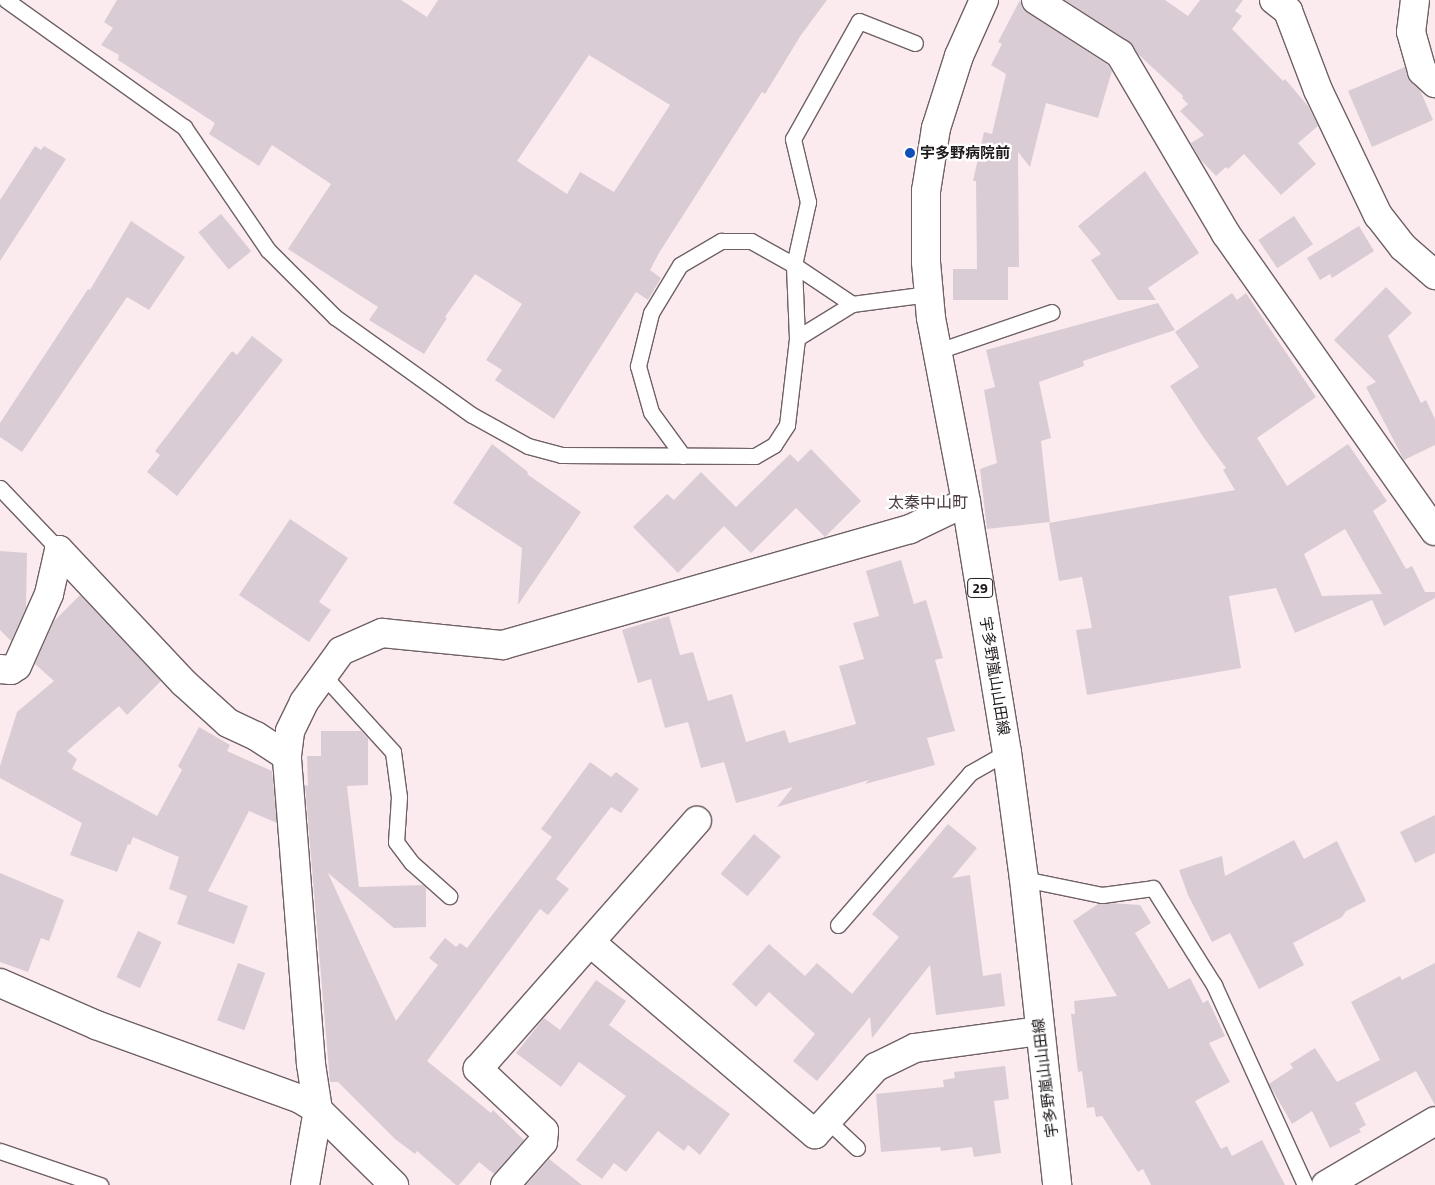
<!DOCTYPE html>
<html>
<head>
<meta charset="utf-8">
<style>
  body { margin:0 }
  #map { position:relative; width:1435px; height:1185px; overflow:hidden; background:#fbebef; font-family:"Titillium Web","Noto Sans JP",sans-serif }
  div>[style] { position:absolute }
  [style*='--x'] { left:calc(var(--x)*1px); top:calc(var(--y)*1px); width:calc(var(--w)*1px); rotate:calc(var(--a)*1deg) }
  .building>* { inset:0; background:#daccd5; transform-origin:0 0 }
  .roads { filter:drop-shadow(1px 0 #6f6165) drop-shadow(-1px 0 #6f6165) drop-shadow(0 1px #6f6165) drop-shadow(0 -1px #6f6165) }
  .service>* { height:15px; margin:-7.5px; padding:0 7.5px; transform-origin:7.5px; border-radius:7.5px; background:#fff }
  .minor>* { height:28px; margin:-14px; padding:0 14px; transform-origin:14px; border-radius:14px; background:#fff }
  .primary>* { height:28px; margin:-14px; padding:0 14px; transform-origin:14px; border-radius:14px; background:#fff }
  .dots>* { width:14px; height:14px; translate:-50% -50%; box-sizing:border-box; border:2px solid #fff; border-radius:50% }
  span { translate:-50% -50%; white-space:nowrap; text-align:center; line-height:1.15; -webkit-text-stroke:4.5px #fff; paint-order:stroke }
  .shield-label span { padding:1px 4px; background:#fff; border:1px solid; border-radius:4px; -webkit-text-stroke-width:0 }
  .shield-label { font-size:14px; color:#1f1a1b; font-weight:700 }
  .poi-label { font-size:15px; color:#1f1a1b; font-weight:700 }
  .left { translate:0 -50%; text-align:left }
  .street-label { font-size:15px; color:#1f1a1b }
  .neighbourhood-label { font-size:16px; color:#473a3e }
</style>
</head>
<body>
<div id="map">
  <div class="building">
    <i style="clip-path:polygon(evenodd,117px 0,401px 0,427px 17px,438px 0,827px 0,801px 35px,765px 94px,762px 92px,659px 253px,650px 270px,661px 278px,648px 300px,636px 292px,554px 419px,495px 380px,502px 370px,486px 360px,522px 304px,475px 274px,445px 317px,447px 318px,424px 354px,369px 320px,378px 307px,288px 249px,331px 184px,272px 145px,259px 166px,209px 134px,215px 123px,118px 60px,119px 55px,101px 45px,113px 28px,104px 22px,117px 0,589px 55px,670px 105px,614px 192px,580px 172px,567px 194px,517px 161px,589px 55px)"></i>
    <i style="clip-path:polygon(1020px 0,1022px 8px,1028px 13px,1108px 65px,1112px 71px,1098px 118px,1046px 103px,1030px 167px,1018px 152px,1019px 267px,1008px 267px,1008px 300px,953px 300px,953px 269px,977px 269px,976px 181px,973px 181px,984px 132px,992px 134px,1006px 74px,991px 65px,1002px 44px,998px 42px)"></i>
    <i style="clip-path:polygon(1065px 0,1165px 0,1188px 16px,1200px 0,1243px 0,1235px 11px,1242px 16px,1232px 29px,1283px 81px,1285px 79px,1308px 106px,1318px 126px,1298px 143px,1316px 164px,1281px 195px,1244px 154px,1228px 169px,1226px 167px,1216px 176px,1200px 159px,1191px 143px,1204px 135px,1180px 111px,1188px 104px,1182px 98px,1183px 96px,1137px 53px,1128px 41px)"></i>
    <i style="clip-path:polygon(1405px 67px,1411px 82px,1420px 90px,1433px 120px,1372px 147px,1348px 91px)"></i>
    <i style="clip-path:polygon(35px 146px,41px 150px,44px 146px,66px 159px,0 261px,0 200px)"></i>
    <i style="clip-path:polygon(1145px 171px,1199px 253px,1148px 288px,1156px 300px,1118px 300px,1091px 260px,1101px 254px,1078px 226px)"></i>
    <i style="left:221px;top:214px;width:48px;height:29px;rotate:51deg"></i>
    <i style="left:1294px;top:216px;width:34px;height:43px;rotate:56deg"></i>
    <i style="clip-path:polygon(131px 221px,185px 257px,149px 310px,127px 297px,22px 452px,0 437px,0 423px,88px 289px,90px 290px)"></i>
    <i style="clip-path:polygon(1359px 226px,1374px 251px,1332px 278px,1330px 274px,1320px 280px,1307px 258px)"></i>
    <i style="clip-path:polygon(1386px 287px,1412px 313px,1388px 336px,1421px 403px,1426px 400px,1435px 419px,1435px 445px,1404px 460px,1366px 387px,1376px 382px,1334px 340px)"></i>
    <i style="clip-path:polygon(evenodd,1232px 293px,1237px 300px,1246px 293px,1316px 397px,1257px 438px,1287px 486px,1348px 444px,1387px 501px,1373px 511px,1406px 569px,1412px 566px,1425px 592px,1435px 592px,1435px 598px,1384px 626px,1372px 600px,1295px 633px,1276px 588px,1229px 596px,1241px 668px,1087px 695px,1076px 630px,1092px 628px,1082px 577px,1059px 581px,1049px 523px,1235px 490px,1223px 470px,1226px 468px,1204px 438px,1170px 386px,1199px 367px,1175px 332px,1232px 293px,1345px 529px,1382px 594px,1322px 596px,1304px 554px,1345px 529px)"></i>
    <i style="clip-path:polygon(1158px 303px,1175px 330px,1083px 361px,1084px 366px,1039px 382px,1051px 438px,1041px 441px,1050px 522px,987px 529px,980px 469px,997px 463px,984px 390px,995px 387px,986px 350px)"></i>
    <i style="clip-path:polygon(252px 336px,283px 360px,177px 496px,147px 472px,160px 455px,155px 451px,232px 351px,237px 355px)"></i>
    <i style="clip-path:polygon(492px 444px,528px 472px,527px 474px,581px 512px,518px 605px,522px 548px,453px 503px)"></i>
    <i style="clip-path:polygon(811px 449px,861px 501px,825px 537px,796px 508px,751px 553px,724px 526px,678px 573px,633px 527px,667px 494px,674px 500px,701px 472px,736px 507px,790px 454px,798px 462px)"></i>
    <i style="clip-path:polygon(290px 519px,348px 558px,319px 602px,331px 610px,309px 642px,239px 595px)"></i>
    <i style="clip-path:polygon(0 551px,27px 553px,26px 608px,11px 641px,0 630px)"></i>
    <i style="clip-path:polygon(901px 560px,914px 604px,926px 600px,943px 658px,935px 660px,955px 731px,927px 738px,935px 765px,865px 784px,869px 780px,777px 807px,793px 787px,736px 803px,724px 762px,701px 768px,688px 722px,665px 728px,651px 679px,638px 683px,622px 630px,669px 616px,680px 655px,693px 652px,708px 701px,732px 694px,746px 742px,785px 730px,789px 743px,856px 724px,839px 666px,864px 659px,853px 623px,879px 616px,866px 571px)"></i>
    <i style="clip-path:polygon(80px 595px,161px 681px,127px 715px,119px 706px,67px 751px,77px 759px,72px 769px,157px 816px,182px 770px,178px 766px,199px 727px,230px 745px,227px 751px,272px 771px,277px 823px,249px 811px,208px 891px,248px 906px,234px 944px,177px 924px,187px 896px,169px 889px,179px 857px,133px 837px,130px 845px,128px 844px,117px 872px,70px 855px,82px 823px,0 778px,0 766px,17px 712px,54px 681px,35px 664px,54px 621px)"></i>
    <i style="clip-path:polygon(321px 731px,361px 731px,368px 738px,368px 785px,347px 786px,359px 887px,423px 885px,426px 888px,426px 927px,394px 928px,328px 873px,396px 1021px,438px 965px,429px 958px,445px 938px,456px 947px,460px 943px,467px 948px,552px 837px,541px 829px,590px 762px,611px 777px,616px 772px,639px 789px,621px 813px,611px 807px,556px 879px,569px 889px,548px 915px,540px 909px,427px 1061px,491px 1113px,493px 1110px,524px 1140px,494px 1174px,479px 1162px,459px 1185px,456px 1185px,417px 1151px,415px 1154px,395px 1139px,338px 1082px,330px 1082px,305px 785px,308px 786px,307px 756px,321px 756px)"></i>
    <i style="clip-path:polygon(1435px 815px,1435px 853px,1415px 863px,1400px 832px)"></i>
    <i style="clip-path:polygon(948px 824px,977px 848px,952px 878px,970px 875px,983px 976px,1001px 973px,1005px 1006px,936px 1015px,930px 965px,872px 1038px,870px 1017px,817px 1081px,793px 1061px,815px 1034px,769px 992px,756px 1007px,732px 984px,769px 944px,805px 976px,817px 963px,852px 994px,899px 937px,872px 914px)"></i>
    <i style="left:754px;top:834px;width:35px;height:52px;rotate:40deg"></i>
    <i style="clip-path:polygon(1294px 840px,1304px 859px,1337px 841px,1366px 901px,1346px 911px,1342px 917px,1293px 943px,1304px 965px,1259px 989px,1230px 933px,1212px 942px,1188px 895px,1179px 870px,1222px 856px,1225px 876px)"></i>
    <i style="clip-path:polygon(0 873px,64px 900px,49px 941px,41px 938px,28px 972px,0 962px)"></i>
    <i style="clip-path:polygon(1111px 903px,1140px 905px,1151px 923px,1135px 933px,1169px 989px,1190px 978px,1203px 1003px,1208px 1000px,1225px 1036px,1209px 1043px,1230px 1082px,1195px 1101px,1221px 1149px,1227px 1146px,1232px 1156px,1262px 1140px,1285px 1185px,1151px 1185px,1143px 1169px,1138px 1172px,1102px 1116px,1096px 1117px,1094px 1107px,1087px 1108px,1082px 1071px,1078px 1072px,1071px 1014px,1075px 1014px,1074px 1001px,1117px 996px,1073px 921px,1098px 904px)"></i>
    <i style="left:138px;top:931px;width:26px;height:51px;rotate:25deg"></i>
    <i style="left:238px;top:963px;width:29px;height:61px;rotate:20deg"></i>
    <i style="clip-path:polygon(1435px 963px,1435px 1105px,1416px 1071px,1355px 1103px,1366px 1125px,1359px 1129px,1361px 1132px,1330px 1148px,1312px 1111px,1292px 1124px,1269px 1084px,1293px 1068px,1290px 1064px,1315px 1048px,1337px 1082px,1380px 1060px,1351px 1002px,1400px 976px,1402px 980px)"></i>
    <i style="clip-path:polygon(596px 980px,626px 1001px,609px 1025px,730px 1114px,700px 1155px,688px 1145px,684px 1151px,658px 1131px,626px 1172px,614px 1163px,602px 1179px,576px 1160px,626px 1096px,579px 1062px,561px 1087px,516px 1053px,544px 1018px,560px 1030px)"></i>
    <i style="clip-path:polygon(1005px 1066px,1009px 1099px,994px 1101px,1001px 1153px,974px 1157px,972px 1147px,941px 1151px,940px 1147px,881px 1152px,876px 1094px,944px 1087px,943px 1080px,955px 1078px,954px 1072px)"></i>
    <i style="clip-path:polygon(549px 1159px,582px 1185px,526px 1185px)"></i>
  </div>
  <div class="roads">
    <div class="service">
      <i style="--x:6;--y:0;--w:219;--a:35.5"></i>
      <i style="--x:184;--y:127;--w:149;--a:55.7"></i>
      <i style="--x:268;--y:250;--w:95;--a:45"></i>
      <i style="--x:335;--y:317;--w:168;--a:35.6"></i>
      <i style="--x:472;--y:415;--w:64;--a:29"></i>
      <i style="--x:528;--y:446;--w:34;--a:15"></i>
      <i style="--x:561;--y:455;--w:194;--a:0.3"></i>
      <i style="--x:755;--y:456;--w:22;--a:-30"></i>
      <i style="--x:774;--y:445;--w:24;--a:-57"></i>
      <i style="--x:787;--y:425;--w:88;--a:-83.4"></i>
      <i style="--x:797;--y:338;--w:73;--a:-92.4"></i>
      <i style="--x:794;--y:265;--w:65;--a:-77.5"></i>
      <i style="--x:808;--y:202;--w:65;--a:-103.4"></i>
      <i style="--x:793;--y:139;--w:135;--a:-60.8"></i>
      <i style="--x:859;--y:21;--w:60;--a:21.4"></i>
      <i style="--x:797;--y:338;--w:65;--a:-31.7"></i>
      <i style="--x:852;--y:304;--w:77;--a:-7.5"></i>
      <i style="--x:938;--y:351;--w:120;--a:-18.9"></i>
      <i style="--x:683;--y:456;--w:54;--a:-126"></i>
      <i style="--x:651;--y:412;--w:48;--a:-105.8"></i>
      <i style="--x:638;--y:366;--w:55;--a:-76.2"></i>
      <i style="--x:651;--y:313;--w:56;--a:-58.9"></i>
      <i style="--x:680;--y:265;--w:48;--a:-30.3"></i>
      <i style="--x:721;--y:241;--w:30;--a:0"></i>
      <i style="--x:751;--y:241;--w:49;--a:29.2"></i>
      <i style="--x:794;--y:265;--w:70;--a:33.9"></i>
      <i style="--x:0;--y:488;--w:86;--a:46.4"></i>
      <i style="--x:323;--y:675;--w:104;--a:47.7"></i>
      <i style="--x:393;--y:752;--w:45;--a:82.4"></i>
      <i style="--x:399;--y:797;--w:45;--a:93.8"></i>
      <i style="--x:396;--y:842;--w:26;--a:53"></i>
      <i style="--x:412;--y:863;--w:50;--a:41.7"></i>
      <i style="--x:1024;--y:879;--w:80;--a:11.6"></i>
      <i style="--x:1102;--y:895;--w:51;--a:-7.8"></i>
      <i style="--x:1153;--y:888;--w:115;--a:57.8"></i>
      <i style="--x:1214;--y:985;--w:220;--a:65.5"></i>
      <i style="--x:838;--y:925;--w:201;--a:-49"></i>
      <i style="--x:970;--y:773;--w:43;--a:-29.6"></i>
      <i style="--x:827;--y:1120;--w:41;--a:43"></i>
      <i style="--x:0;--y:1151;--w:106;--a:18.8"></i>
    </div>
    <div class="minor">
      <i style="--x:1036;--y:0;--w:100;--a:32.7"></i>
      <i style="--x:1120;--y:54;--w:209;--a:59.5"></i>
      <i style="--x:1226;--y:234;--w:363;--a:54.9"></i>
      <i style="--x:1274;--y:0;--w:18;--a:38"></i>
      <i style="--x:1288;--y:11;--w:85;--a:69.2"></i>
      <i style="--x:1318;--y:90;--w:139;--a:64.4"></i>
      <i style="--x:1378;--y:215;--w:41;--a:52"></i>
      <i style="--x:1403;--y:247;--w:43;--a:41.2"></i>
      <i style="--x:1415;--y:0;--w:32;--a:97"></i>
      <i style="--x:1411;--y:32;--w:41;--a:74.2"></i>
      <i style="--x:1422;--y:71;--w:18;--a:43"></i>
      <i style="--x:0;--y:669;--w:11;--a:5"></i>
      <i style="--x:11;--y:670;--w:7;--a:-34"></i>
      <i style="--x:17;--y:666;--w:79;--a:-66"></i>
      <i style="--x:49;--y:594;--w:45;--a:-77.2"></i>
      <i style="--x:59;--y:550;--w:183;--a:46.8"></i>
      <i style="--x:184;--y:683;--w:59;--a:42.3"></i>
      <i style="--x:228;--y:723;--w:31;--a:25"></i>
      <i style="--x:256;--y:736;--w:37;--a:33"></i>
      <i style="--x:590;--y:942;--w:296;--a:40.5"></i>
      <i style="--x:815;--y:1134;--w:91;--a:-47.7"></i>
      <i style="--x:876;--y:1067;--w:43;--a:-26"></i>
      <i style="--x:915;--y:1048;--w:125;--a:-7.8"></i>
      <i style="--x:0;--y:983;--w:105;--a:23.6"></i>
      <i style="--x:96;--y:1025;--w:217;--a:19.9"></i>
      <i style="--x:300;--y:1099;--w:21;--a:31"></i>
      <i style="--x:318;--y:1110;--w:107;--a:44.6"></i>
      <i style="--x:305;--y:1185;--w:76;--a:-80.2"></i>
      <i style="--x:318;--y:1110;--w:47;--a:-98.7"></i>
      <i style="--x:311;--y:1064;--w:309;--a:-94.5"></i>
      <i style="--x:287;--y:756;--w:25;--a:-83"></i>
      <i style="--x:290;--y:731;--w:32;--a:-64"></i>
      <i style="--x:304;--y:702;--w:63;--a:-54"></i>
      <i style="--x:341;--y:651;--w:45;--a:-23.7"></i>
      <i style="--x:382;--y:633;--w:122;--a:5.7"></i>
      <i style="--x:503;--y:645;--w:423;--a:-15.9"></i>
      <i style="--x:910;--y:529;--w:62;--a:-25.7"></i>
      <i style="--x:505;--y:1185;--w:57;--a:-48.5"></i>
      <i style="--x:543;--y:1142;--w:11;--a:-85"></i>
      <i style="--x:544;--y:1131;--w:91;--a:-136.8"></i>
      <i style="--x:478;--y:1069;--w:331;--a:-48.6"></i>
      <i style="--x:1326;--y:1185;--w:126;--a:-30.4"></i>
    </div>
    <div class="primary">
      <i style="--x:984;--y:0;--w:61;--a:114.1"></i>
      <i style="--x:959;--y:56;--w:76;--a:107.7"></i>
      <i style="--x:936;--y:128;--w:64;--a:99"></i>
      <i style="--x:926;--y:191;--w:71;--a:90"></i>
      <i style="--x:926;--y:262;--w:56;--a:84.9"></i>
      <i style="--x:931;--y:318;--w:187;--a:79.2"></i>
      <i style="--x:966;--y:502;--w:253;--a:80.7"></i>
      <i style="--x:1007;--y:752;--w:128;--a:82.4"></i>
      <i style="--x:1024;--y:879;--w:308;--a:83.8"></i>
    </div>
  </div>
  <div class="dots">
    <i style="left:910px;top:153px;background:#0e4fba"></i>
  </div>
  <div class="shield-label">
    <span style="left:980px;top:588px">29</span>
  </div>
  <div class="poi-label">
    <span class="left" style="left:920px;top:153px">宇多野病院前</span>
  </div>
  <div class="street-label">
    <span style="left:995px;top:676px;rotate:81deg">宇多野嵐山山田線</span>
    <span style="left:1045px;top:1078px;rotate:-97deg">宇多野嵐山山田線</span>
  </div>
  <div class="neighbourhood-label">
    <span style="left:928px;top:502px">太秦中山町</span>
  </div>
</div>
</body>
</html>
